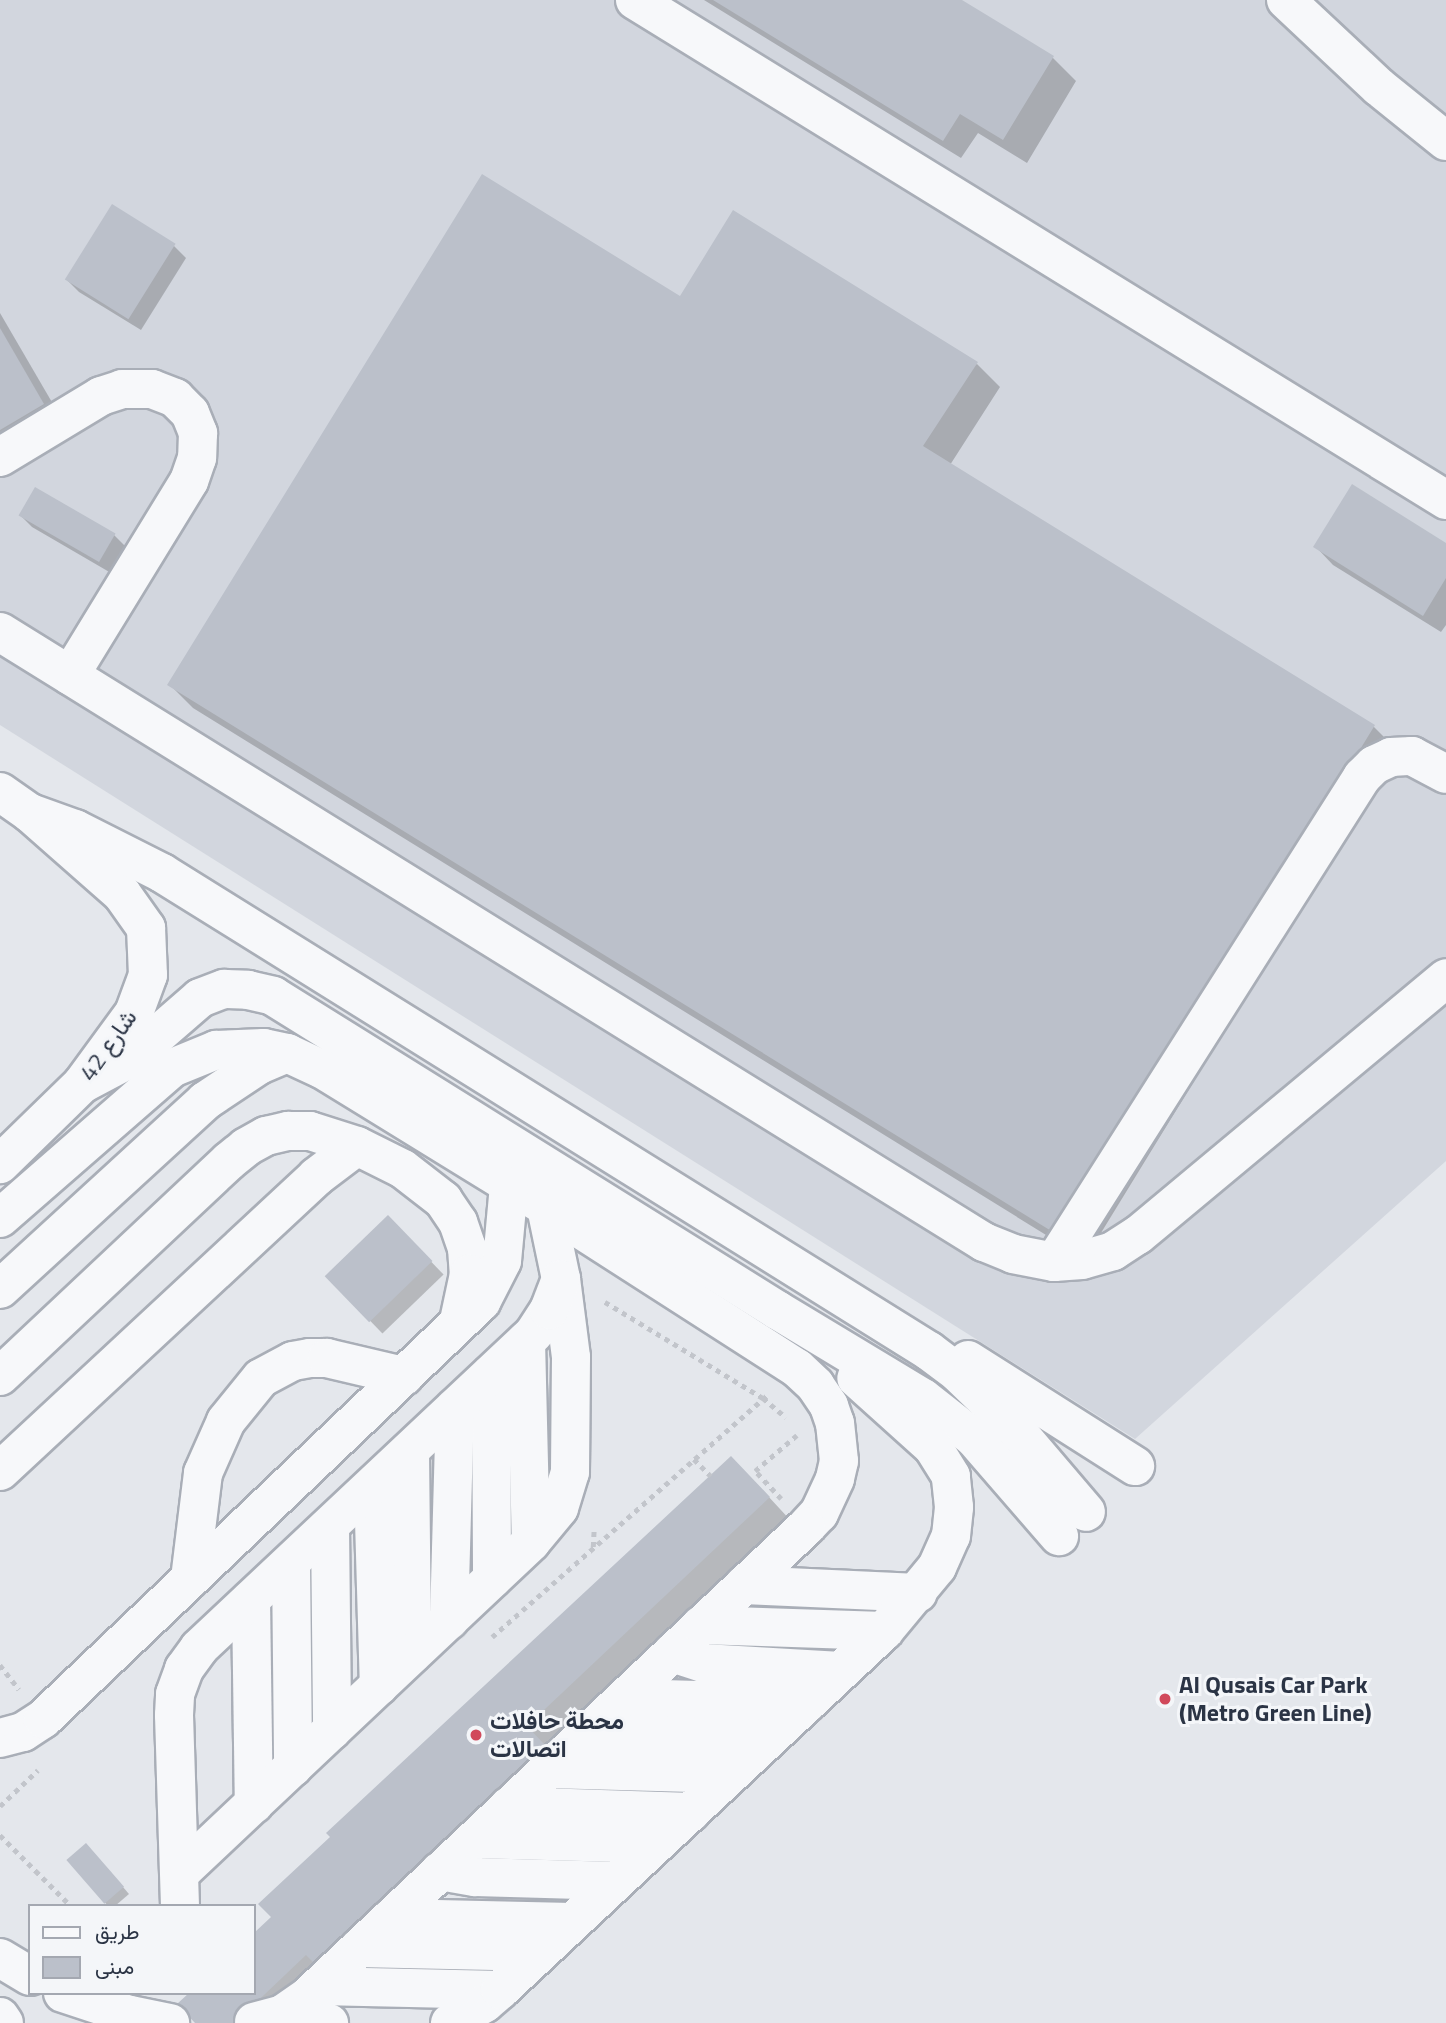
<!DOCTYPE html>
<html>
<head>
<meta charset="utf-8">
<style>
  body { margin:0 }
  #map { position:relative; width:1446px; height:2023px; overflow:hidden; background:#e4e7ec; font-family:"Titillium Web",Vazirmatn,sans-serif }
  div>[style] { position:absolute }
  [style*='--x'] { left:calc(var(--x)*1px); top:calc(var(--y)*1px); width:calc(var(--w)*1px); rotate:calc(var(--a)*1deg) }
  .built>* { inset:0; background:#d2d6de }
  .shadow>* { inset:0; background:#0003; transform-origin:0 0 }
  .building>* { inset:0; background:#bbc0ca; transform-origin:0 0 }
  .path>* { height:4.5px; margin-top:-2.25px; transform-origin:0; background:repeating-linear-gradient(90deg,#c2c5cb 0 5px,transparent 0 10px) }
  .roads { filter:drop-shadow(2px 0 #a9aeb7) drop-shadow(-2px 0 #a9aeb7) drop-shadow(0 2px #a9aeb7) drop-shadow(0 -2px #a9aeb7) }
  .minor>* { height:38px; margin:-19px; padding:0 19px; transform-origin:19px; border-radius:19px; background:#f7f8fa }
  .dots>* { width:19px; height:19px; translate:-50% -50%; box-sizing:border-box; border:4px solid #f4f6f9; border-radius:50% }
  span { translate:-50% -50%; white-space:nowrap; text-align:center; line-height:1.15; -webkit-text-stroke:6px #f4f6f9; paint-order:stroke }
  .street-label { font-size:24px; color:#2b3445 }
  .poi-label { font-size:24px; color:#2b3445; font-weight:700 }
  .left { translate:0 -50%; text-align:left }
  .legend { position:absolute; left:28px; top:1904px; width:228px; height:91px; box-sizing:border-box; background:#f4f6f9; border:2px solid #a4a8b1; margin:0; padding:9px 12px; list-style:none; font-size:21px; color:#2b3445 }
  .legend li { display:flex; align-items:center; gap:14px; height:35px }
  .legend b { width:35px; border:2px solid #a4a8b1 }
</style>
</head>
<body>
<div id="map">
  <div class="built">
    <i style="clip-path:polygon(0 0,1446px 0,1446px 1161px,1135px 1439px,0 725px)"></i>
  </div>
  <div class="shadow">
    <i style="clip-path:polygon(704px 0,958px 0,1053px 58px,1076px 81px,1027px 163px,978px 133px,961px 158px)"></i>
    <i style="clip-path:polygon(112px 206px,174px 246px,186px 258px,141px 330px,79px 292px,67px 280px)"></i>
    <i style="clip-path:polygon(0 313px,67px 428px,0 467px)"></i>
    <i style="clip-path:polygon(977px 364px,1000px 387px,950px 465px,1374px 727px,1397px 750px,1085px 1259px,193px 708px,170px 685px)"></i>
    <i style="clip-path:polygon(20px 515px,114px 535px,126px 547px,111px 573px,32px 527px)"></i>
    <i style="clip-path:polygon(1446px 545px,1446px 625px,1441px 632px,1333px 565px,1316px 547px)"></i>
    <i style="left:388px;top:1217px;width:80px;height:85px;rotate:46deg"></i>
    <i style="clip-path:polygon(755px 1482px,792px 1522px,282px 2023px,197px 2023px,254px 1993px,254px 1935px)"></i>
    <i style="clip-path:polygon(92px 1851px,129px 1894px,115px 1906px,108px 1906px,69px 1860px)"></i>
  </div>
  <div class="building">
    <i style="clip-path:polygon(713px 0,962px 0,1054px 56px,1003px 140px,960px 114px,943px 141px)"></i>
    <i style="clip-path:polygon(482px 174px,680px 296px,733px 210px,978px 362px,923px 446px,1375px 725px,1061px 1237px,167px 685px)"></i>
    <i style="left:112px;top:204px;width:75px;height:89px;rotate:32deg"></i>
    <i style="clip-path:polygon(0 328px,44px 404px,0 430px)"></i>
    <i style="clip-path:polygon(1352px 484px,1446px 543px,1446px 578px,1423px 616px,1313px 547px)"></i>
    <i style="left:35px;top:487px;width:93px;height:33px;rotate:30deg"></i>
    <i style="left:388px;top:1215px;width:64px;height:88px;rotate:46deg"></i>
    <i style="clip-path:polygon(731px 1456px,770px 1497px,527px 1726px,544px 1744px,313px 1962px,306px 1955px,245px 2013px,255px 2023px,195px 2023px,177px 2004px,189px 1993px,254px 1993px,254px 1933px,271px 1917px,258px 1904px,330px 1837px,326px 1833px)"></i>
    <i style="left:86px;top:1843px;width:58px;height:26px;rotate:49deg"></i>
  </div>
  <div class="path">
    <i style="--x:605;--y:1302;--w:185;--a:31.3"></i>
    <i style="--x:763;--y:1398;--w:30;--a:40"></i>
    <i style="--x:694;--y:1459;--w:24;--a:45"></i>
    <i style="--x:781;--y:1499;--w:38;--a:-133"></i>
    <i style="--x:755;--y:1471;--w:55;--a:-40.6"></i>
    <i style="--x:593;--y:1547;--w:19;--a:-87"></i>
    <i style="--x:492;--y:1637;--w:366;--a:-41.3"></i>
    <i style="--x:0;--y:1665;--w:31;--a:52"></i>
    <i style="--x:0;--y:1806;--w:52;--a:-43.5"></i>
    <i style="--x:0;--y:1835;--w:100;--a:45"></i>
  </div>
  <div class="roads">
    <div class="minor">
      <i style="--x:635;--y:0;--w:953;--a:31.65"></i>
      <i style="--x:1286;--y:0;--w:127;--a:43.1"></i>
      <i style="--x:1379;--y:87;--w:86;--a:38.9"></i>
      <i style="--x:0;--y:457;--w:118;--a:-31.1"></i>
      <i style="--x:101;--y:396;--w:22;--a:-18"></i>
      <i style="--x:122;--y:389;--w:30;--a:0"></i>
      <i style="--x:152;--y:389;--w:25;--a:21"></i>
      <i style="--x:175;--y:398;--w:21;--a:45"></i>
      <i style="--x:190;--y:413;--w:22;--a:68"></i>
      <i style="--x:198;--y:433;--w:25;--a:92"></i>
      <i style="--x:197;--y:458;--w:24;--a:109"></i>
      <i style="--x:189;--y:481;--w:228;--a:121.5"></i>
      <i style="--x:0;--y:632;--w:1158;--a:31.8"></i>
      <i style="--x:984;--y:1242;--w:31;--a:22"></i>
      <i style="--x:1013;--y:1254;--w:42;--a:11"></i>
      <i style="--x:1054;--y:1262;--w:28;--a:-4"></i>
      <i style="--x:1082;--y:1260;--w:32;--a:-16"></i>
      <i style="--x:1113;--y:1251;--w:30;--a:-33"></i>
      <i style="--x:1138;--y:1235;--w:401;--a:-39.8"></i>
      <i style="--x:0;--y:792;--w:37;--a:35"></i>
      <i style="--x:30;--y:813;--w:123;--a:41.4"></i>
      <i style="--x:122;--y:894;--w:42;--a:54.8"></i>
      <i style="--x:146;--y:928;--w:47;--a:87.6"></i>
      <i style="--x:148;--y:975;--w:40;--a:110.2"></i>
      <i style="--x:134;--y:1013;--w:88;--a:126.2"></i>
      <i style="--x:82;--y:1084;--w:115;--a:135.7"></i>
      <i style="--x:30;--y:813;--w:48;--a:19.6"></i>
      <i style="--x:75;--y:829;--w:97;--a:26.8"></i>
      <i style="--x:162;--y:873;--w:904;--a:31.93"></i>
      <i style="--x:929;--y:1351;--w:36;--a:37"></i>
      <i style="--x:958;--y:1373;--w:75;--a:43.9"></i>
      <i style="--x:1012;--y:1425;--w:114;--a:49.6"></i>
      <i style="--x:82;--y:1084;--w:55;--a:-28"></i>
      <i style="--x:131;--y:1058;--w:91;--a:-41"></i>
      <i style="--x:200;--y:998;--w:26;--a:-21"></i>
      <i style="--x:224;--y:989;--w:24;--a:2"></i>
      <i style="--x:248;--y:990;--w:26;--a:13"></i>
      <i style="--x:273;--y:996;--w:594;--a:31.92"></i>
      <i style="--x:777;--y:1310;--w:170;--a:31.1"></i>
      <i style="--x:923;--y:1398;--w:65;--a:38.1"></i>
      <i style="--x:974;--y:1438;--w:130;--a:49.1"></i>
      <i style="--x:0;--y:1218;--w:228;--a:-41.1"></i>
      <i style="--x:172;--y:1068;--w:48;--a:-22.2"></i>
      <i style="--x:216;--y:1050;--w:48;--a:-2.4"></i>
      <i style="--x:264;--y:1048;--w:24;--a:12"></i>
      <i style="--x:287;--y:1053;--w:38;--a:25"></i>
      <i style="--x:322;--y:1069;--w:263;--a:31.6"></i>
      <i style="--x:546;--y:1207;--w:298;--a:32.7"></i>
      <i style="--x:797;--y:1368;--w:25;--a:43"></i>
      <i style="--x:815;--y:1385;--w:25;--a:56"></i>
      <i style="--x:829;--y:1406;--w:18;--a:71"></i>
      <i style="--x:835;--y:1423;--w:38;--a:84"></i>
      <i style="--x:839;--y:1461;--w:18;--a:103"></i>
      <i style="--x:835;--y:1479;--w:38;--a:115"></i>
      <i style="--x:819;--y:1513;--w:19;--a:133"></i>
      <i style="--x:806;--y:1527;--w:685;--a:136.71"></i>
      <i style="--x:307;--y:1997;--w:29;--a:145"></i>
      <i style="--x:283;--y:2014;--w:30;--a:165"></i>
      <i style="--x:1054;--y:1262;--w:575;--a:-57.58"></i>
      <i style="--x:1362;--y:777;--w:17;--a:-45"></i>
      <i style="--x:1374;--y:765;--w:19;--a:-25"></i>
      <i style="--x:1391;--y:757;--w:21;--a:-3"></i>
      <i style="--x:1412;--y:756;--w:38;--a:28"></i>
      <i style="--x:0;--y:1289;--w:278;--a:-42.5"></i>
      <i style="--x:205;--y:1101;--w:65;--a:-33.7"></i>
      <i style="--x:259;--y:1065;--w:30;--a:-23"></i>
      <i style="--x:526;--y:1341;--w:201;--a:88.6"></i>
      <i style="--x:968;--y:1360;--w:198;--a:32.4"></i>
      <i style="--x:491;--y:1374;--w:205;--a:89.7"></i>
      <i style="--x:0;--y:1376;--w:314;--a:-43.2"></i>
      <i style="--x:229;--y:1161;--w:22;--a:-39"></i>
      <i style="--x:246;--y:1147;--w:23;--a:-29"></i>
      <i style="--x:266;--y:1136;--w:23;--a:-13"></i>
      <i style="--x:288;--y:1131;--w:22;--a:0"></i>
      <i style="--x:310;--y:1131;--w:49;--a:17.7"></i>
      <i style="--x:357;--y:1146;--w:51;--a:26.6"></i>
      <i style="--x:403;--y:1169;--w:51;--a:37.8"></i>
      <i style="--x:443;--y:1200;--w:27;--a:56"></i>
      <i style="--x:458;--y:1222;--w:28;--a:71"></i>
      <i style="--x:467;--y:1248;--w:26;--a:86"></i>
      <i style="--x:469;--y:1274;--w:48;--a:102"></i>
      <i style="--x:410;--y:1451;--w:203;--a:89.4"></i>
      <i style="--x:0;--y:1471;--w:432;--a:-42.9"></i>
      <i style="--x:316;--y:1177;--w:51;--a:-37.1"></i>
      <i style="--x:373;--y:1487;--w:199;--a:88.3"></i>
      <i style="--x:330;--y:1526;--w:204;--a:89.4"></i>
      <i style="--x:291;--y:1563;--w:204;--a:89.4"></i>
      <i style="--x:190;--y:1579;--w:107;--a:-83"></i>
      <i style="--x:203;--y:1473;--w:57;--a:-66.1"></i>
      <i style="--x:226;--y:1421;--w:55;--a:-50.9"></i>
      <i style="--x:261;--y:1378;--w:36;--a:-28"></i>
      <i style="--x:293;--y:1361;--w:17;--a:-10"></i>
      <i style="--x:310;--y:1358;--w:17;--a:0"></i>
      <i style="--x:327;--y:1358;--w:79;--a:13.2"></i>
      <i style="--x:744;--y:1585;--w:174;--a:2.6"></i>
      <i style="--x:251;--y:1600;--w:204;--a:89.2"></i>
      <i style="--x:449;--y:1620;--w:212;--a:-88.4"></i>
      <i style="--x:701;--y:1625;--w:183;--a:1.9"></i>
      <i style="--x:672;--y:1653;--w:33;--a:18"></i>
      <i style="--x:703;--y:1663;--w:138;--a:3.3"></i>
      <i style="--x:625;--y:1698;--w:182;--a:1.6"></i>
      <i style="--x:586;--y:1733;--w:182;--a:1.9"></i>
      <i style="--x:0;--y:1738;--w:24;--a:-15"></i>
      <i style="--x:23;--y:1732;--w:24;--a:-33"></i>
      <i style="--x:43;--y:1719;--w:605;--a:-43.59"></i>
      <i style="--x:481;--y:1302;--w:46;--a:-62.9"></i>
      <i style="--x:502;--y:1261;--w:75;--a:-84.7"></i>
      <i style="--x:549;--y:1769;--w:181;--a:1.6"></i>
      <i style="--x:509;--y:1806;--w:182;--a:1.9"></i>
      <i style="--x:475;--y:1839;--w:181;--a:1.6"></i>
      <i style="--x:440;--y:1871;--w:36;--a:10"></i>
      <i style="--x:475;--y:1877;--w:141;--a:1.6"></i>
      <i style="--x:180;--y:1873;--w:482;--a:-43.3"></i>
      <i style="--x:531;--y:1542;--w:44;--a:-50.5"></i>
      <i style="--x:559;--y:1508;--w:38;--a:-73"></i>
      <i style="--x:570;--y:1472;--w:115;--a:-89.5"></i>
      <i style="--x:571;--y:1357;--w:79;--a:-97.3"></i>
      <i style="--x:561;--y:1279;--w:74;--a:-101.8"></i>
      <i style="--x:180;--y:1906;--w:191;--a:-91.8"></i>
      <i style="--x:174;--y:1715;--w:21;--a:-87"></i>
      <i style="--x:175;--y:1694;--w:27;--a:-70"></i>
      <i style="--x:184;--y:1669;--w:26;--a:-54"></i>
      <i style="--x:199;--y:1648;--w:460;--a:-43.2"></i>
      <i style="--x:534;--y:1333;--w:27;--a:-57"></i>
      <i style="--x:549;--y:1310;--w:33;--a:-69"></i>
      <i style="--x:391;--y:1918;--w:181;--a:1.3"></i>
      <i style="--x:359;--y:1948;--w:181;--a:1.3"></i>
      <i style="--x:0;--y:1958;--w:35;--a:31"></i>
      <i style="--x:319;--y:1986;--w:181;--a:1.3"></i>
      <i style="--x:63;--y:1993;--w:71;--a:18.2"></i>
      <i style="--x:130;--y:2015;--w:41;--a:11.3"></i>
      <i style="--x:283;--y:2014;--w:47;--a:11.1"></i>
      <i style="--x:0;--y:2017;--w:7;--a:56"></i>
      <i style="--x:450;--y:2023;--w:40;--a:-29.7"></i>
      <i style="--x:485;--y:2003;--w:20;--a:-41"></i>
      <i style="--x:500;--y:1990;--w:526;--a:-43.07"></i>
      <i style="--x:884;--y:1631;--w:83;--a:-50.4"></i>
      <i style="--x:937;--y:1567;--w:34;--a:-66"></i>
      <i style="--x:951;--y:1536;--w:29;--a:-84"></i>
      <i style="--x:954;--y:1507;--w:31;--a:-96"></i>
      <i style="--x:951;--y:1476;--w:34;--a:-122"></i>
      <i style="--x:933;--y:1447;--w:103;--a:-138.1"></i>
    </div>
  </div>
  <div class="dots">
    <i style="left:1165px;top:1699px;background:#d1495b"></i>
    <i style="left:476px;top:1735px;background:#d1495b"></i>
  </div>
  <div class="street-label">
    <span style="left:108px;top:1045px;rotate:-55deg">شارع 42</span>
  </div>
  <div class="poi-label">
    <span class="left" style="left:1179px;top:1699px">Al Qusais Car Park<br>(Metro Green Line)</span>
    <span class="left" style="left:490px;top:1735px">محطة حافلات<br>اتصالات</span>
  </div>
  <ul class="legend">
  <li><b style="height:9px;background:#f7f8fa"></b>طريق</li>
  <li><b style="height:19px;background:#bbc0ca"></b>مبنى</li>
  </ul>
</div>
</body>
</html>
